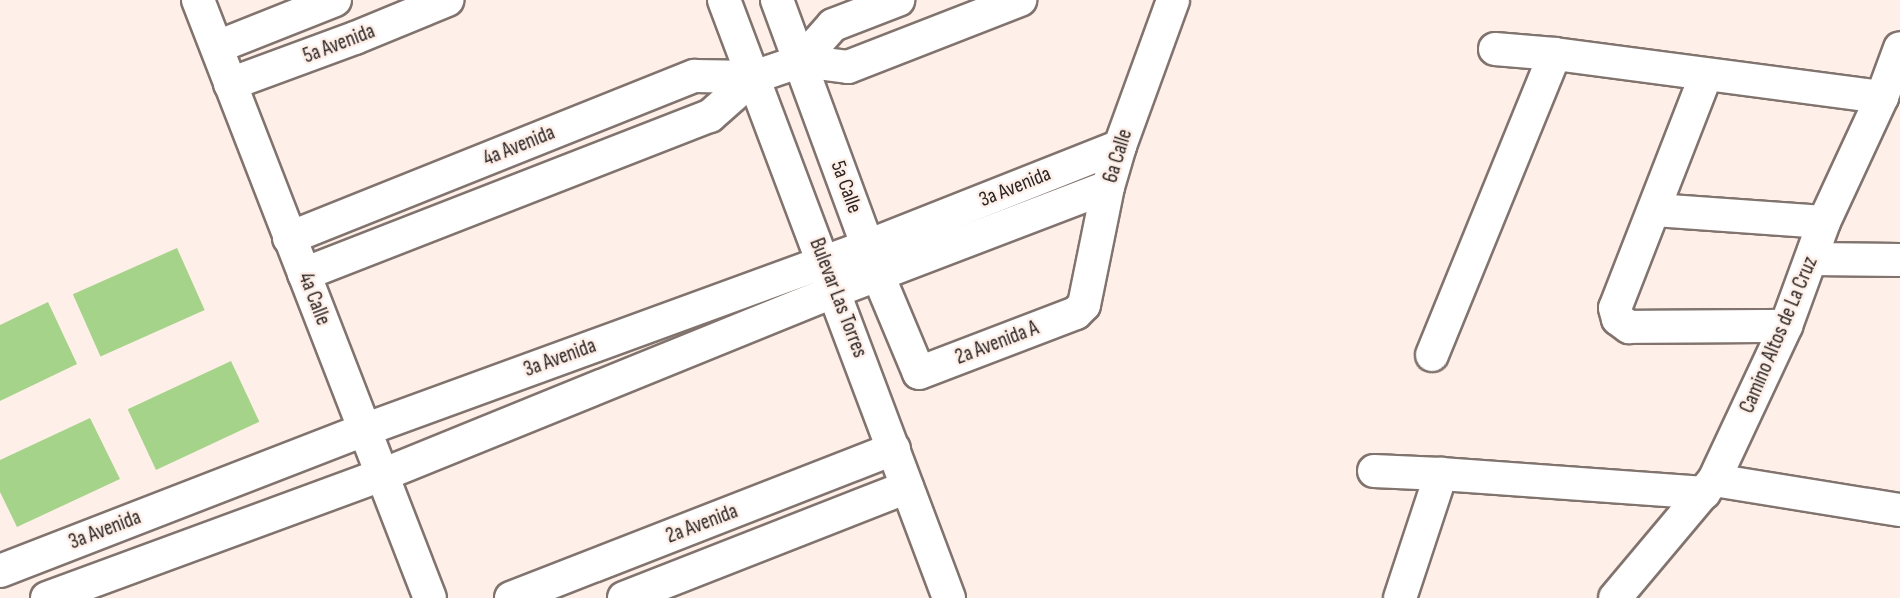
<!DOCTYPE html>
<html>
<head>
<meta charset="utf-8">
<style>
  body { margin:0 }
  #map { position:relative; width:1900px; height:598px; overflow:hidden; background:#feefe8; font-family:"Sofia Sans Condensed",sans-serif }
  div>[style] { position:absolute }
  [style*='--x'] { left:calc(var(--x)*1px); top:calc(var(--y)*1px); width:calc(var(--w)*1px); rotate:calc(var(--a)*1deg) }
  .green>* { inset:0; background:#a6d38a; transform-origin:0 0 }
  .roads { filter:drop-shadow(2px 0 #81736e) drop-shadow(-2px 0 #81736e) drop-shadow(0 2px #81736e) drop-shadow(0 -2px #81736e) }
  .minor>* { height:32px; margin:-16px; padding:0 16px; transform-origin:16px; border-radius:16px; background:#fff }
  span { translate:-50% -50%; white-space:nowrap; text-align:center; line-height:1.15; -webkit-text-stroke:5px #feefe8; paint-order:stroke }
  .street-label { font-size:21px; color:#2a2422 }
</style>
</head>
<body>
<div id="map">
  <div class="green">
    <i style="left:177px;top:248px;width:68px;height:114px;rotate:66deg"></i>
    <i style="clip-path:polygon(48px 302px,77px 364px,0 401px,0 325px)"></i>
    <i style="left:231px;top:361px;width:67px;height:114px;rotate:65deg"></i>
    <i style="clip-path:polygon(90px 418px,120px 479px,17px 527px,0 492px,0 460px)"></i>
  </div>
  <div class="roads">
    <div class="minor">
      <i style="--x:198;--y:0;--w:641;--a:68.8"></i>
      <i style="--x:724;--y:0;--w:639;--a:69.38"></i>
      <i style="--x:777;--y:0;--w:293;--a:69.8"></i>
      <i style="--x:878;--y:275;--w:106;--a:67.3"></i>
      <i style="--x:919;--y:373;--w:168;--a:-20.9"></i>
      <i style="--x:1076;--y:313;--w:11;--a:-45"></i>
      <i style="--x:1084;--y:305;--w:120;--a:-78.5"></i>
      <i style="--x:1108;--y:187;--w:43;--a:-73.7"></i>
      <i style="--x:1120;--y:146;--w:155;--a:-70"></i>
      <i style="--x:217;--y:47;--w:127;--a:-21.7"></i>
      <i style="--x:1495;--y:49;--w:60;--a:4.8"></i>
      <i style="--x:1555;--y:54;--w:330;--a:7.5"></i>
      <i style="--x:801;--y:61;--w:48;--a:-48.4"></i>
      <i style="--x:833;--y:25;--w:70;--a:-21"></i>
      <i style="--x:1706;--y:75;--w:250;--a:111.3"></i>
      <i style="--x:1615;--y:308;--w:11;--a:75"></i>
      <i style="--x:1618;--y:319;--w:14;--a:36"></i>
      <i style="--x:1629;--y:327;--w:157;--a:-0.4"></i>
      <i style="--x:230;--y:84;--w:133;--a:-20.2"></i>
      <i style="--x:355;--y:38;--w:100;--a:-22.4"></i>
      <i style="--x:1655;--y:210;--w:169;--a:4.1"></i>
      <i style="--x:289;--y:238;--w:437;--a:-21.8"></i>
      <i style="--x:695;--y:76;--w:59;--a:1"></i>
      <i style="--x:754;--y:77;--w:50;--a:-18.8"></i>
      <i style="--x:801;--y:61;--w:47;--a:7.3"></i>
      <i style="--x:848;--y:67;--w:185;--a:-21.3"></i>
      <i style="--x:1812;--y:259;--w:88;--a:0.7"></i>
      <i style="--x:304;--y:274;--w:436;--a:-21.3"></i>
      <i style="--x:710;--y:116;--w:59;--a:-41.6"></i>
      <i style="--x:1432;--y:355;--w:325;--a:-67.8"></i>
      <i style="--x:1374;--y:471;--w:67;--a:2.6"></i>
      <i style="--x:1441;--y:474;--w:264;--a:4.1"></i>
      <i style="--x:1714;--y:480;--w:188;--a:9.2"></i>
      <i style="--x:0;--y:571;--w:390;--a:-21.2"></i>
      <i style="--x:364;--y:430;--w:537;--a:-20.06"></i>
      <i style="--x:868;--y:246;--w:271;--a:-21.6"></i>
      <i style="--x:47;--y:598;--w:357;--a:-20.2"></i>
      <i style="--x:382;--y:475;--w:489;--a:-22.1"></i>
      <i style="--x:835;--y:291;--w:292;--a:-20.9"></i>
      <i style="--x:511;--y:598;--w:411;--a:-21.3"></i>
      <i style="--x:624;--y:598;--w:304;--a:-21.4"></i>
      <i style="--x:1400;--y:598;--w:131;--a:-71.7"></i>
      <i style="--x:1615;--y:598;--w:154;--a:-50"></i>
      <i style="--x:1714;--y:480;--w:170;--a:-64.9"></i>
      <i style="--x:1786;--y:326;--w:111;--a:-69.9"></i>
      <i style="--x:1824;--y:222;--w:138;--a:-65.1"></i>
      <i style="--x:1882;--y:97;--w:52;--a:-69.8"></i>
    </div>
  </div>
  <div class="street-label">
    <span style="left:339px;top:44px;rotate:-21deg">5a Avenida</span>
    <span style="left:519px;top:146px;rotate:-22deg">4a Avenida</span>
    <span style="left:1118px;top:156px;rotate:-73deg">6a Calle</span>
    <span style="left:846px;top:187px;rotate:70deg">5a Calle</span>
    <span style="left:1015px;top:187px;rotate:-22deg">3a Avenida</span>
    <span style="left:838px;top:298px;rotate:69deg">Bulevar Las Torres</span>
    <span style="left:314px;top:299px;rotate:69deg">4a Calle</span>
    <span style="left:1779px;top:335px;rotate:-67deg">Camino Altos de La Cruz</span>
    <span style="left:997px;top:343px;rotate:-21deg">2a Avenida A</span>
    <span style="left:560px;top:358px;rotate:-20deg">3a Avenida</span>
    <span style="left:702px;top:524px;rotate:-21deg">2a Avenida</span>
    <span style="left:105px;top:530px;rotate:-21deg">3a Avenida</span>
  </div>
</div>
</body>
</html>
